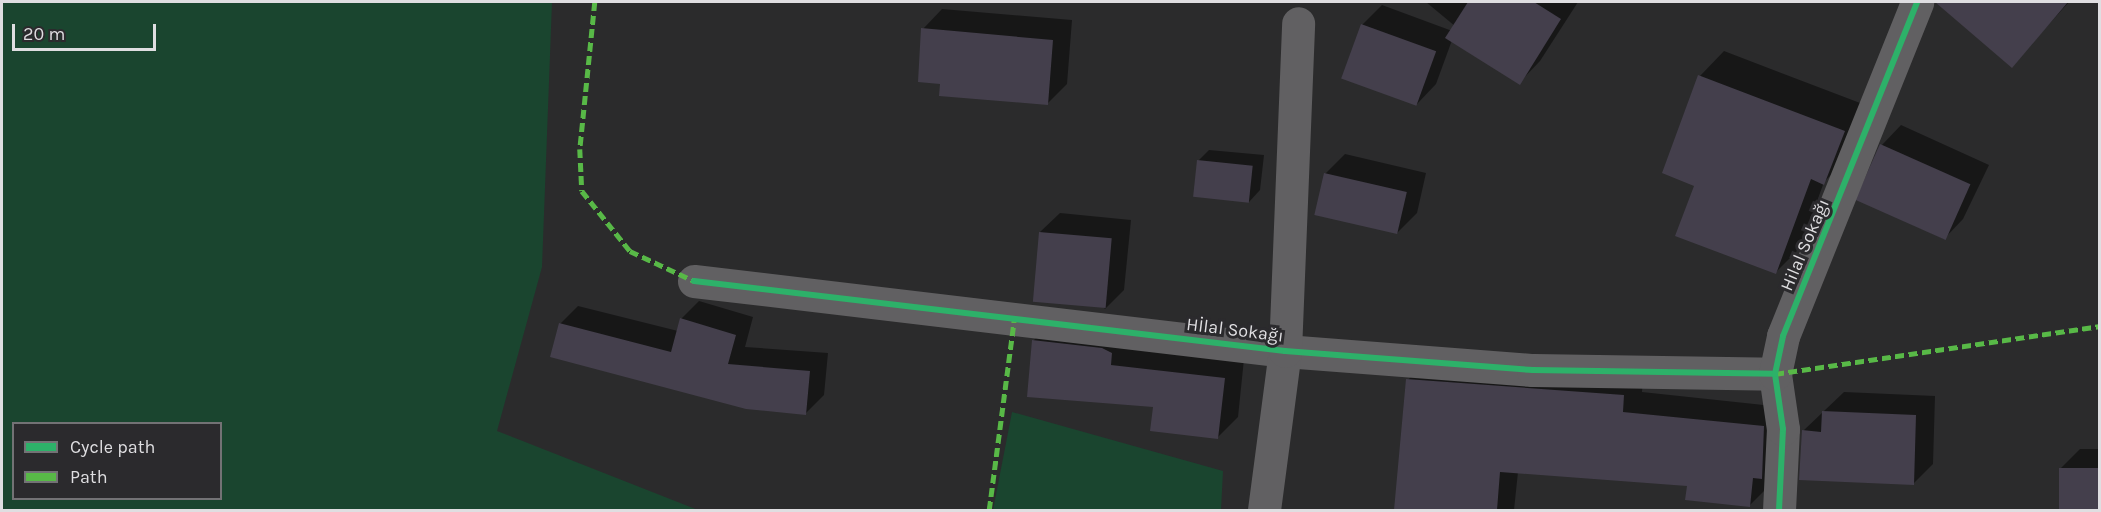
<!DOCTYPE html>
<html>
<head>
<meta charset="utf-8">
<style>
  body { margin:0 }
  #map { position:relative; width:2101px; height:512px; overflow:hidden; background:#2b2b2c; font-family:Karla,sans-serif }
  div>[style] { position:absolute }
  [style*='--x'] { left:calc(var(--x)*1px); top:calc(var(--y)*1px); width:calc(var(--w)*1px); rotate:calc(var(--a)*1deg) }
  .green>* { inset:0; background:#1a452f }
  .shadow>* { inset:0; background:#0007 }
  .building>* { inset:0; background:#443f4c; transform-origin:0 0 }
  .street>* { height:33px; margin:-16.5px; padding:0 16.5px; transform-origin:16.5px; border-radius:16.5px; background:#616062 }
  .quiet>* { height:4.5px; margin-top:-2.25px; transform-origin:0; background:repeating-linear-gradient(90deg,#58b947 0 9px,transparent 0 13.5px) }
  .cycleway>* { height:6px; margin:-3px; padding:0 3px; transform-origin:3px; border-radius:3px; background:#2db169 }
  span { translate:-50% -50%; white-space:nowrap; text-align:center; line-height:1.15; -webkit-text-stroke:6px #2b2a2d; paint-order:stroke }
  .street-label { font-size:18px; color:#dfdee1 }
  .frame { position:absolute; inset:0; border:3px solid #dfdee1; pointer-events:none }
  .legend { position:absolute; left:12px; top:422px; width:210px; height:78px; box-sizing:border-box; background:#2b2a2d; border:2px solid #737275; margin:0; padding:8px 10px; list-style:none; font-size:18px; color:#dfdee1 }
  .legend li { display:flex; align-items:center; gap:12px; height:30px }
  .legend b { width:30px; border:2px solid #737275 }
  .scale { position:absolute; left:12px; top:24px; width:144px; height:27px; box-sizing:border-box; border:3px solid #dfdee1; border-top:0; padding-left:8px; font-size:18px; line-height:21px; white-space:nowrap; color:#dfdee1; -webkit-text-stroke:4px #2b2a2d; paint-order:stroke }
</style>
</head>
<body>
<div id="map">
  <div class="green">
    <i style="clip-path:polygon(evenodd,2px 2px,552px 2px,542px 267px,497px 431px,698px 510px,2px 510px,2px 2px,14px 424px,220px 424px,220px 498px,14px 498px,14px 424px)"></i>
    <i style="clip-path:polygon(1012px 412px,1223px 471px,1221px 510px,993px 510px)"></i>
  </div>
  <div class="shadow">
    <i style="clip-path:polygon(1426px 2px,1578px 2px,1540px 61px,1521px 81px)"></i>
    <i style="clip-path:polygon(1946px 2px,2069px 2px,2012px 65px,1943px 6px)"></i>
    <i style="clip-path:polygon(1382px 5px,1455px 32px,1436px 84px,1417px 104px,1362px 25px)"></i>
    <i style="clip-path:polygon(942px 9px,1072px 20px,1067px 84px,1047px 104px,941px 83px,923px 29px)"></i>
    <i style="clip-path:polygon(1724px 51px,1868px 106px,1847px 159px,1824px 182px,1800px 248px,1775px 273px,1696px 185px,1700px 76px)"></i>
    <i style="clip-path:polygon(1901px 125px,1989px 165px,1963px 219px,1944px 239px,1859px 200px,1882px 145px)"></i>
    <i style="clip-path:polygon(1209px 150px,1264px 155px,1260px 190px,1249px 202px,1198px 161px)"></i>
    <i style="clip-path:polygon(1345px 154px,1426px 173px,1417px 213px,1397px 233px,1325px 174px)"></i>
    <i style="clip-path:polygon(1060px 213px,1131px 220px,1124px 290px,1105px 309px,1040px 232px)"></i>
    <i style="clip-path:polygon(699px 301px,753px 317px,745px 347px,828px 353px,824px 395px,806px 413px,560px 324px,578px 306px,678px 331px,681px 319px)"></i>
    <i style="clip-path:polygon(1053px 321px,1244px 359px,1238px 417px,1218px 437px,1033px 341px)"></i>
    <i style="clip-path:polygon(1427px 360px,1643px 376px,1642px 392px,1783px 407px,1770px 485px,1750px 505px,1688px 485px,1518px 472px,1514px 510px,1395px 510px,1408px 380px)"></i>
    <i style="clip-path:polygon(1844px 392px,1935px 396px,1933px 464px,1913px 484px,1803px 431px)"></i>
    <i style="clip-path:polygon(2080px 449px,2100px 449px,2100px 510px,2060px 510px,2060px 469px)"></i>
  </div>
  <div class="building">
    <i style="clip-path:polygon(1468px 2px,1534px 2px,1561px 19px,1520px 85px,1445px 38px)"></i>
    <i style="clip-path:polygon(1935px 2px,2068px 2px,2012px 68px)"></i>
    <i style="left:1361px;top:24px;width:80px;height:58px;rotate:20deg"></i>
    <i style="clip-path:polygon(921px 28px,1053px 40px,1048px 105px,939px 96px,940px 84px,918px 82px)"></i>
    <i style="clip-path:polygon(1698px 75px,1845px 131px,1824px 185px,1811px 179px,1776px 274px,1675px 236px,1694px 186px,1662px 173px)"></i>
    <i style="left:1880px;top:144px;width:99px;height:61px;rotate:24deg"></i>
    <i style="left:1197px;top:160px;width:56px;height:37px;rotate:6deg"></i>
    <i style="left:1324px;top:173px;width:85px;height:43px;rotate:13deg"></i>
    <i style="left:1039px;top:232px;width:73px;height:70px;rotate:5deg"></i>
    <i style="clip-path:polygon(680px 318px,736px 335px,728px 364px,810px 371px,806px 415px,746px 409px,550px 357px,559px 323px,671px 352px)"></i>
    <i style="clip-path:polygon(1032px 340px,1102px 348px,1112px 353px,1111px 365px,1225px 378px,1218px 439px,1150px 431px,1153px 407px,1027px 397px)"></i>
    <i style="clip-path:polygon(1406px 379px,1624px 395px,1623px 412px,1764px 426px,1762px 479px,1753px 478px,1750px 507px,1685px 500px,1687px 486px,1500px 472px,1497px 510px,1394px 510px)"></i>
    <i style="clip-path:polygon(1822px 411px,1916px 415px,1914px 485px,1799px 480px,1802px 430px,1821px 432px)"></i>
    <i style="left:2059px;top:468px;width:41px;height:42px"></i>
  </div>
  <div class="street">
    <i style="--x:694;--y:281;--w:595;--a:6.75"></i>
    <i style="--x:1285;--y:351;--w:249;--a:4.4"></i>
    <i style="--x:1533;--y:370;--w:242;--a:0.9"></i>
    <i style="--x:1264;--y:510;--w:160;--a:-82.5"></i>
    <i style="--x:1285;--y:351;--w:328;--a:-87.7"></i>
    <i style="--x:1779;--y:510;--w:81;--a:-87.2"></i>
    <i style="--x:1783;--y:429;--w:56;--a:-98.3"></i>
    <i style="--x:1775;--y:374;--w:39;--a:-78"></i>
    <i style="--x:1783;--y:336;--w:360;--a:-68.1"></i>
  </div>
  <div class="quiet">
    <i style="--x:595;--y:2;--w:148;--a:95.8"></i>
    <i style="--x:580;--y:149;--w:42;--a:87.3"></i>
    <i style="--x:582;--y:191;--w:77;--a:51.3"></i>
    <i style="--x:630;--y:251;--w:71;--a:25.1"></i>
    <i style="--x:1775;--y:374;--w:329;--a:-8.4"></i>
    <i style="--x:989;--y:510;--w:193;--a:-82.5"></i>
  </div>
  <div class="cycleway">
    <i style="--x:694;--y:281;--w:595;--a:6.75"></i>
    <i style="--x:1285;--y:351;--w:249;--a:4.4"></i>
    <i style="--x:1533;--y:370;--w:242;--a:0.9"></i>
    <i style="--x:1779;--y:510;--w:81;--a:-87.2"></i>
    <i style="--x:1783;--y:429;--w:56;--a:-98.3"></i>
    <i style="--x:1775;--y:374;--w:39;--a:-78"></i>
    <i style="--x:1783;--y:336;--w:360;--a:-68.1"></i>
  </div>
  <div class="street-label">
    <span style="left:1805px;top:245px;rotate:-67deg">Hilal Sokağı</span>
    <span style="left:1235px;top:330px;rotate:7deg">Hİlal Sokağı</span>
  </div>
  <div class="frame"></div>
  <ul class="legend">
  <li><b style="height:8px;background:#2db169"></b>Cycle path</li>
  <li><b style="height:8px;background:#58b947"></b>Path</li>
  </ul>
  <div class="scale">20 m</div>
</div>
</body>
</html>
